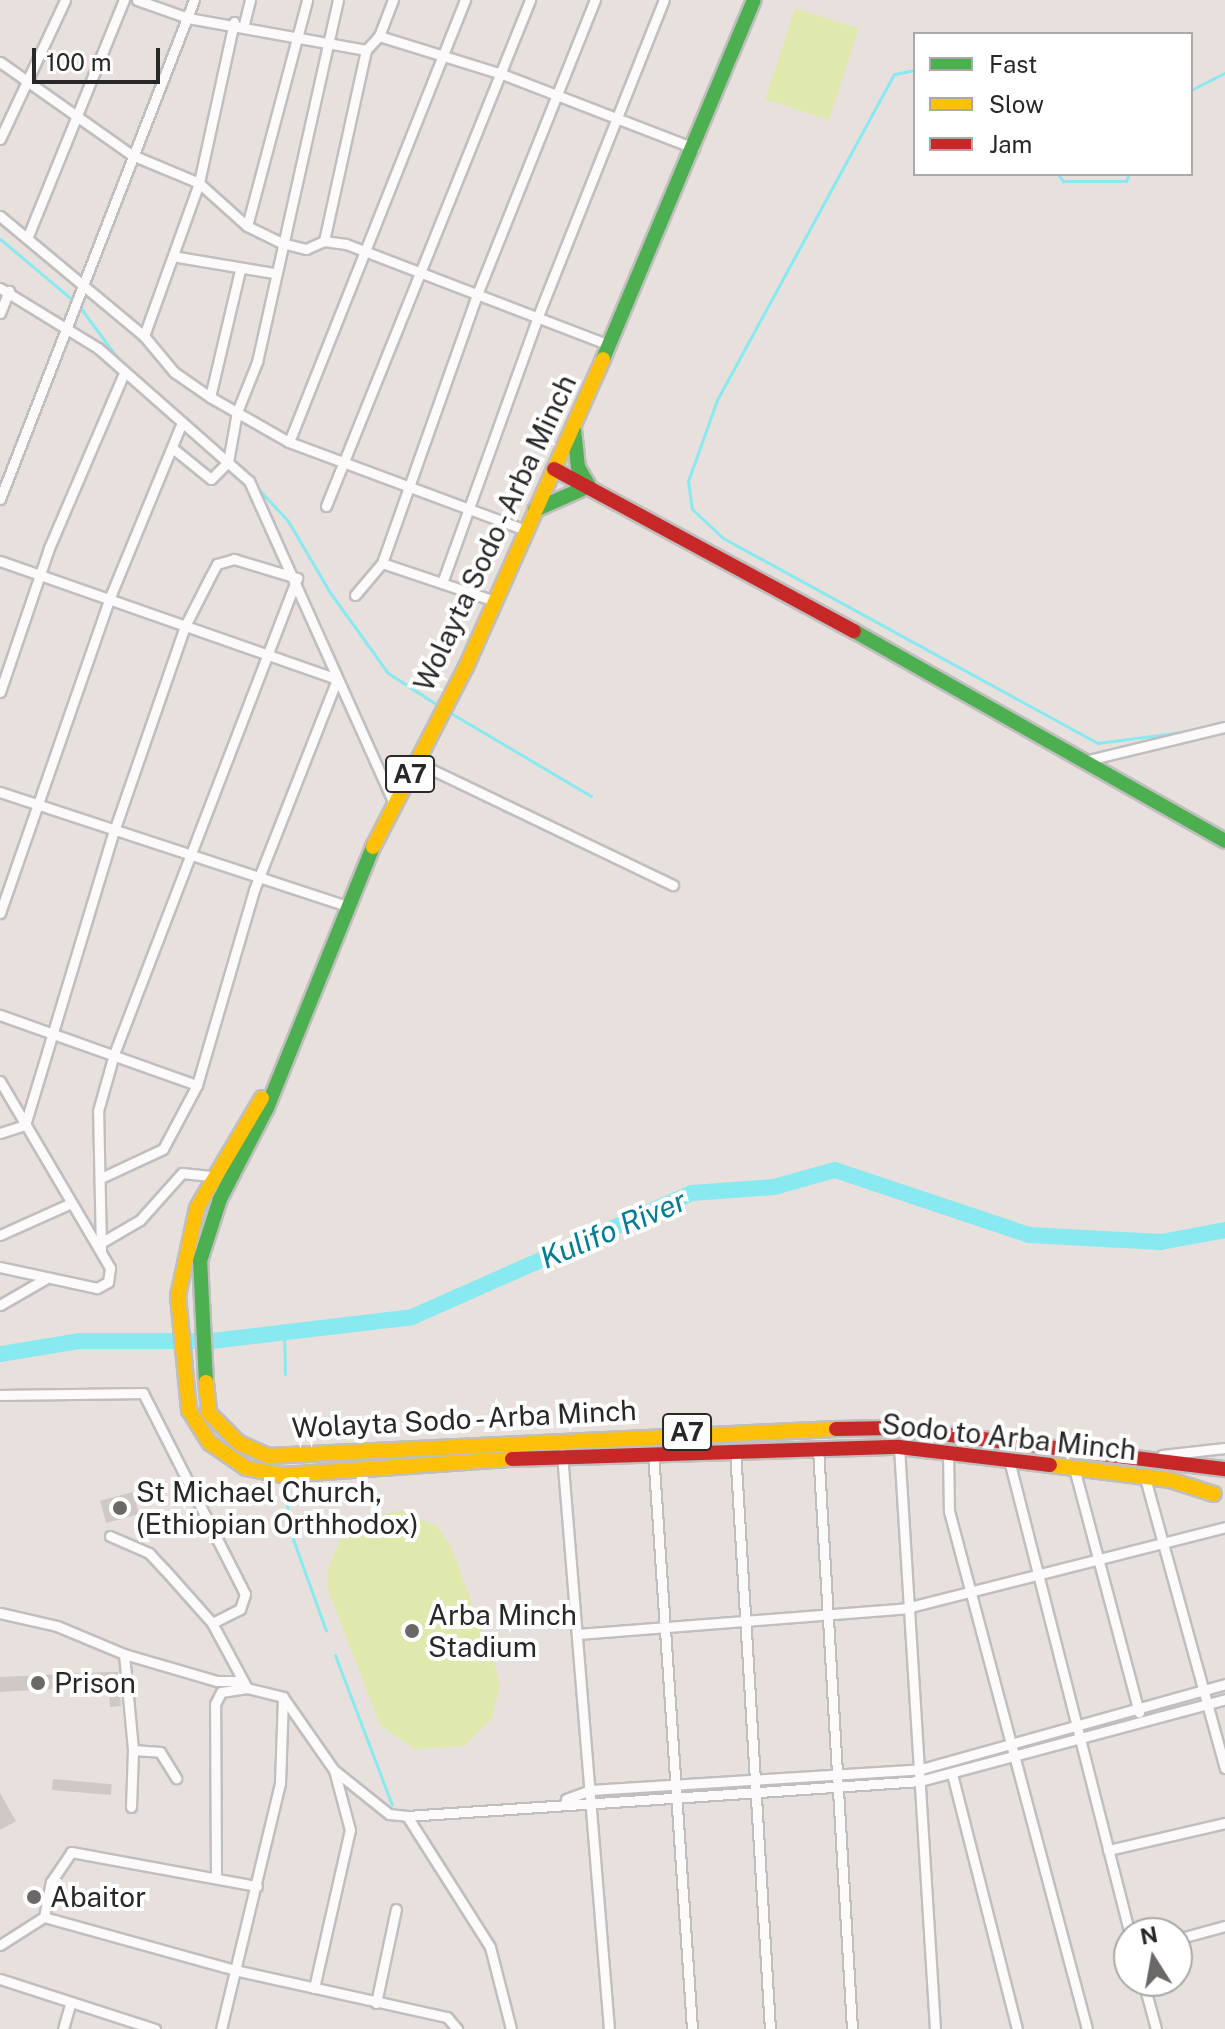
<!DOCTYPE html>
<html>
<head>
<meta charset="utf-8">
<style>
  body { margin:0 }
  #map { position:relative; width:1225px; height:2029px; overflow:hidden; background:#e8e0dc; font-family:"Public Sans",sans-serif }
  div>[style] { position:absolute }
  [style*='--x'] { left:calc(var(--x)*1px); top:calc(var(--y)*1px); width:calc(var(--w)*1px); rotate:calc(var(--a)*1deg) }
  .pitch>* { inset:0; background:#dfe9ae; transform-origin:0 0 }
  .stream>* { height:3px; margin:-1.5px; padding:0 1.5px; transform-origin:1.5px; border-radius:1.5px; background:#89e9f0 }
  .river>* { height:16px; margin:-8px; padding:0 8px; transform-origin:8px; border-radius:8px; background:#89e9f0 }
  .building>* { inset:0; background:#cec9c6; transform-origin:0 0 }
  .roads { filter:drop-shadow(2px 0 #c0bebf) drop-shadow(-2px 0 #c0bebf) drop-shadow(0 2px #c0bebf) drop-shadow(0 -2px #c0bebf) }
  .street>* { height:9px; margin:-4.5px; padding:0 4.5px; transform-origin:4.5px; border-radius:4.5px; background:#fcfafa }
  .fast>* { height:14px; margin:-7px; padding:0 7px; transform-origin:7px; border-radius:7px; background:#4caf50 }
  .slow>* { height:14px; margin:-7px; padding:0 7px; transform-origin:7px; border-radius:7px; background:#ffc107 }
  .jam>* { height:14px; margin:-7px; padding:0 7px; transform-origin:7px; border-radius:7px; background:#c62828 }
  .dots>* { width:22px; height:22px; translate:-50% -50%; box-sizing:border-box; border:4px solid #fff; border-radius:50% }
  span { translate:-50% -50%; white-space:nowrap; text-align:center; line-height:1.15; -webkit-text-stroke:8px #fff; paint-order:stroke }
  .shield-label span { padding:2px 6px; background:#fff; border:2px solid; border-radius:6px; -webkit-text-stroke-width:0 }
  .shield-label { font-size:26px; color:#282828; font-weight:700 }
  .street-label { font-size:28px; color:#282828 }
  .poi-label { font-size:28px; color:#282828 }
  .left { translate:0 -50%; text-align:left }
  .water-label { font-size:30px; color:#047d94; font-style:italic }
  .legend { position:absolute; left:913px; top:32px; width:280px; height:144px; box-sizing:border-box; background:#fff; border:2px solid #a9a9a9; margin:0; padding:10px 14px; list-style:none; font-size:24px; color:#282828 }
  .legend li { display:flex; align-items:center; gap:16px; height:40px }
  .legend b { width:40px; border:2px solid #a9a9a9 }
  .north { position:absolute; left:1113px; top:1917px; width:80px; height:80px; box-sizing:border-box; background:#fff; border:2px solid #a9a9a9; border-radius:50%; rotate:349deg; font-size:22px; font-weight:700; line-height:32px; text-align:center; color:#282828 }
  .north::after { content:''; display:block; margin:auto; width:28px; height:36px; background:#6b6867; clip-path:polygon(50% 0,100% 100%,50% 72%,0 100%) }
  .scale { position:absolute; left:32px; top:48px; width:128px; height:36px; box-sizing:border-box; border:4px solid #282828; border-top:0; padding-left:10px; font-size:24px; line-height:28px; white-space:nowrap; color:#282828; -webkit-text-stroke:6px #fff; paint-order:stroke }
</style>
</head>
<body>
<div id="map">
  <div class="pitch">
    <i style="left:795px;top:8px;width:67px;height:96px;rotate:18deg"></i>
    <i style="clip-path:polygon(400px 1510px,438px 1527px,451px 1547px,496px 1668px,500px 1685px,492px 1718px,464px 1746px,415px 1749px,380px 1725px,328px 1590px,327px 1571px,342px 1535px,356px 1522px)"></i>
  </div>
  <div class="stream">
    <i style="--x:915;--y:70;--w:21;--a:169"></i>
    <i style="--x:894;--y:74;--w:371;--a:118.5"></i>
    <i style="--x:717;--y:400;--w:86;--a:109.7"></i>
    <i style="--x:688;--y:481;--w:28;--a:82"></i>
    <i style="--x:692;--y:509;--w:42;--a:43.1"></i>
    <i style="--x:723;--y:538;--w:427;--a:28.7"></i>
    <i style="--x:1098;--y:743;--w:93;--a:-7.4"></i>
    <i style="--x:1191;--y:90;--w:38;--a:-27"></i>
    <i style="--x:1058;--y:174;--w:9;--a:54"></i>
    <i style="--x:1063;--y:181;--w:63;--a:0"></i>
    <i style="--x:1126;--y:181;--w:8;--a:-67"></i>
    <i style="--x:0;--y:239;--w:97;--a:40"></i>
    <i style="--x:79;--y:306;--w:72;--a:53.4"></i>
    <i style="--x:254;--y:484;--w:50;--a:47.4"></i>
    <i style="--x:288;--y:521;--w:81;--a:59.6"></i>
    <i style="--x:329;--y:591;--w:101;--a:54.3"></i>
    <i style="--x:388;--y:673;--w:61;--a:32.9"></i>
    <i style="--x:449;--y:712;--w:165;--a:30.6"></i>
    <i style="--x:284;--y:1329;--w:45;--a:88.7"></i>
    <i style="--x:286;--y:1488;--w:40;--a:85.7"></i>
    <i style="--x:289;--y:1528;--w:109;--a:70.2"></i>
    <i style="--x:335;--y:1655;--w:160;--a:69.2"></i>
  </div>
  <div class="river">
    <i style="--x:0;--y:1354;--w:80;--a:-9.3"></i>
    <i style="--x:79;--y:1341;--w:133;--a:0"></i>
    <i style="--x:212;--y:1341;--w:201;--a:-6.8"></i>
    <i style="--x:412;--y:1317;--w:306;--a:-23.9"></i>
    <i style="--x:692;--y:1193;--w:82;--a:-4.2"></i>
    <i style="--x:774;--y:1187;--w:63;--a:-15.6"></i>
    <i style="--x:835;--y:1170;--w:205;--a:18.5"></i>
    <i style="--x:1029;--y:1235;--w:132;--a:3"></i>
    <i style="--x:1161;--y:1242;--w:65;--a:-10.6"></i>
  </div>
  <div class="building">
    <i style="left:133px;top:1492px;width:23px;height:34px;rotate:75deg"></i>
    <i style="clip-path:polygon(108px 1672px,118px 1672px,121px 1706px,110px 1707px,109px 1686px,0 1692px,0 1677px)"></i>
    <i style="left:53px;top:1779px;width:59px;height:11px;rotate:5deg"></i>
    <i style="clip-path:polygon(0 1793px,16px 1821px,0 1830px)"></i>
  </div>
  <div class="roads">
    <div class="street">
      <i style="--x:137;--y:0;--w:54;--a:19.4"></i>
      <i style="--x:188;--y:18;--w:181;--a:10.2"></i>
      <i style="--x:234;--y:22;--w:165;--a:102.3"></i>
      <i style="--x:199;--y:183;--w:163;--a:109.8"></i>
      <i style="--x:144;--y:336;--w:47;--a:50.2"></i>
      <i style="--x:174;--y:372;--w:44;--a:34.8"></i>
      <i style="--x:210;--y:397;--w:130;--a:-76.7"></i>
      <i style="--x:244;--y:24;--w:25;--a:-76"></i>
      <i style="--x:379;--y:36;--w:129;--a:17.2"></i>
      <i style="--x:502;--y:74;--w:206;--a:21.1"></i>
      <i style="--x:0;--y:62;--w:161;--a:35.2"></i>
      <i style="--x:132;--y:155;--w:73;--a:22.7"></i>
      <i style="--x:199;--y:183;--w:64;--a:41.9"></i>
      <i style="--x:247;--y:226;--w:39;--a:26"></i>
      <i style="--x:282;--y:243;--w:25;--a:14"></i>
      <i style="--x:306;--y:249;--w:20;--a:-24"></i>
      <i style="--x:324;--y:241;--w:22;--a:8"></i>
      <i style="--x:346;--y:244;--w:282;--a:21"></i>
      <i style="--x:0;--y:139;--w:153;--a:-64.9"></i>
      <i style="--x:0;--y:216;--w:187;--a:39.8"></i>
      <i style="--x:247;--y:226;--w:234;--a:-75.1"></i>
      <i style="--x:28;--y:236;--w:255;--a:-67.9"></i>
      <i style="--x:324;--y:241;--w:196;--a:-77.6"></i>
      <i style="--x:366;--y:50;--w:19;--a:-47"></i>
      <i style="--x:379;--y:36;--w:39;--a:-69"></i>
      <i style="--x:178;--y:257;--w:97;--a:9.5"></i>
      <i style="--x:0;--y:288;--w:115;--a:31.5"></i>
      <i style="--x:98;--y:348;--w:201;--a:41.4"></i>
      <i style="--x:249;--y:481;--w:354;--a:65.8"></i>
      <i style="--x:0;--y:313;--w:24;--a:-68"></i>
      <i style="--x:210;--y:397;--w:91;--a:29.7"></i>
      <i style="--x:289;--y:442;--w:253;--a:20.4"></i>
      <i style="--x:289;--y:442;--w:476;--a:-68.3"></i>
      <i style="--x:175;--y:450;--w:46;--a:38.9"></i>
      <i style="--x:211;--y:479;--w:24;--a:-45"></i>
      <i style="--x:228;--y:462;--w:51;--a:-79.8"></i>
      <i style="--x:237;--y:412;--w:54;--a:-68.2"></i>
      <i style="--x:257;--y:362;--w:371;--a:-77.4"></i>
      <i style="--x:0;--y:499;--w:535;--a:-68.76"></i>
      <i style="--x:326;--y:506;--w:546;--a:-68.04"></i>
      <i style="--x:0;--y:561;--w:357;--a:19.3"></i>
      <i style="--x:382;--y:563;--w:119;--a:18.6"></i>
      <i style="--x:442;--y:583;--w:284;--a:-70.2"></i>
      <i style="--x:538;--y:316;--w:340;--a:-68.3"></i>
      <i style="--x:355;--y:595;--w:42;--a:-49.8"></i>
      <i style="--x:382;--y:563;--w:288;--a:-70.5"></i>
      <i style="--x:478;--y:292;--w:315;--a:-68.2"></i>
      <i style="--x:0;--y:692;--w:152;--a:-71.2"></i>
      <i style="--x:49;--y:548;--w:190;--a:-66.8"></i>
      <i style="--x:1084;--y:761;--w:145;--a:-13.6"></i>
      <i style="--x:416;--y:762;--w:285;--a:25.6"></i>
      <i style="--x:0;--y:792;--w:364;--a:18.2"></i>
      <i style="--x:0;--y:913;--w:335;--a:-70.8"></i>
      <i style="--x:110;--y:597;--w:189;--a:-67.6"></i>
      <i style="--x:0;--y:1015;--w:209;--a:19.6"></i>
      <i style="--x:0;--y:1081;--w:217;--a:59.5"></i>
      <i style="--x:110;--y:1268;--w:14;--a:98"></i>
      <i style="--x:108;--y:1282;--w:13;--a:151"></i>
      <i style="--x:97;--y:1288;--w:99;--a:-167.8"></i>
      <i style="--x:0;--y:1133;--w:26;--a:-18"></i>
      <i style="--x:25;--y:1125;--w:307;--a:-73.2"></i>
      <i style="--x:114;--y:831;--w:217;--a:-70.9"></i>
      <i style="--x:185;--y:626;--w:55;--a:-63"></i>
      <i style="--x:210;--y:577;--w:15;--a:-62"></i>
      <i style="--x:217;--y:564;--w:18;--a:-16"></i>
      <i style="--x:234;--y:559;--w:66;--a:16.8"></i>
      <i style="--x:103;--y:1177;--w:66;--a:-25"></i>
      <i style="--x:163;--y:1149;--w:72;--a:-62"></i>
      <i style="--x:197;--y:1085;--w:203;--a:-73.7"></i>
      <i style="--x:254;--y:890;--w:227;--a:-68.5"></i>
      <i style="--x:0;--y:1235;--w:76;--a:-24.2"></i>
      <i style="--x:104;--y:1241;--w:42;--a:-30.3"></i>
      <i style="--x:140;--y:1220;--w:63;--a:-48.2"></i>
      <i style="--x:182;--y:1173;--w:31;--a:6"></i>
      <i style="--x:101;--y:1249;--w:138;--a:-91.2"></i>
      <i style="--x:98;--y:1111;--w:59;--a:-74.3"></i>
      <i style="--x:114;--y:1054;--w:510;--a:-68.97"></i>
      <i style="--x:0;--y:1305;--w:52;--a:-30"></i>
      <i style="--x:0;--y:1395;--w:143;--a:-0.8"></i>
      <i style="--x:143;--y:1393;--w:225;--a:63.1"></i>
      <i style="--x:245;--y:1594;--w:16;--a:108"></i>
      <i style="--x:240;--y:1609;--w:31;--a:153"></i>
      <i style="--x:899;--y:1447;--w:583;--a:86.46"></i>
      <i style="--x:818;--y:1448;--w:582;--a:86.65"></i>
      <i style="--x:735;--y:1449;--w:581;--a:86.55"></i>
      <i style="--x:948;--y:1450;--w:61;--a:89.1"></i>
      <i style="--x:949;--y:1511;--w:536;--a:75.08"></i>
      <i style="--x:653;--y:1452;--w:578;--a:86.13"></i>
      <i style="--x:562;--y:1454;--w:577;--a:85.33"></i>
      <i style="--x:1162;--y:1455;--w:63;--a:-6.3"></i>
      <i style="--x:1009;--y:1460;--w:488;--a:75.7"></i>
      <i style="--x:1074;--y:1468;--w:253;--a:75.1"></i>
      <i style="--x:1145;--y:1478;--w:301;--a:74.6"></i>
      <i style="--x:110;--y:1536;--w:43;--a:23.6"></i>
      <i style="--x:149;--y:1553;--w:23;--a:47"></i>
      <i style="--x:165;--y:1570;--w:71;--a:48.4"></i>
      <i style="--x:212;--y:1623;--w:74;--a:61.7"></i>
      <i style="--x:0;--y:1613;--w:58;--a:12.8"></i>
      <i style="--x:57;--y:1626;--w:73;--a:22.7"></i>
      <i style="--x:124;--y:1654;--w:96;--a:84.6"></i>
      <i style="--x:133;--y:1750;--w:57;--a:92"></i>
      <i style="--x:579;--y:1634;--w:328;--a:-4.5"></i>
      <i style="--x:906;--y:1608;--w:329;--a:-14.2"></i>
      <i style="--x:124;--y:1654;--w:97;--a:16.2"></i>
      <i style="--x:217;--y:1681;--w:25;--a:0"></i>
      <i style="--x:133;--y:1750;--w:27;--a:4"></i>
      <i style="--x:160;--y:1752;--w:31;--a:58"></i>
      <i style="--x:952;--y:1774;--w:263;--a:75.7"></i>
      <i style="--x:566;--y:1799;--w:27;--a:-20"></i>
      <i style="--x:591;--y:1790;--w:331;--a:-3.6"></i>
      <i style="--x:921;--y:1769;--w:316;--a:-15.6"></i>
      <i style="--x:407;--y:1816;--w:155;--a:57.6"></i>
      <i style="--x:490;--y:1947;--w:85;--a:75.6"></i>
      <i style="--x:1108;--y:1850;--w:120;--a:-13"></i>
      <i style="--x:216;--y:1876;--w:172;--a:-90.3"></i>
      <i style="--x:215;--y:1704;--w:13;--a:-63"></i>
      <i style="--x:221;--y:1692;--w:26;--a:-9"></i>
      <i style="--x:247;--y:1688;--w:37;--a:14"></i>
      <i style="--x:283;--y:1697;--w:89;--a:55.1"></i>
      <i style="--x:334;--y:1770;--w:70;--a:38.7"></i>
      <i style="--x:389;--y:1814;--w:18;--a:6"></i>
      <i style="--x:407;--y:1816;--w:514;--a:-3.9"></i>
      <i style="--x:920;--y:1781;--w:316;--a:-15"></i>
      <i style="--x:44;--y:1917;--w:202;--a:15.5"></i>
      <i style="--x:239;--y:1971;--w:213;--a:12.5"></i>
      <i style="--x:447;--y:2017;--w:16;--a:50"></i>
      <i style="--x:1177;--y:1939;--w:50;--a:-15.2"></i>
      <i style="--x:0;--y:1945;--w:52;--a:-32.5"></i>
      <i style="--x:44;--y:1917;--w:36;--a:-79"></i>
      <i style="--x:51;--y:1882;--w:36;--a:-56"></i>
      <i style="--x:71;--y:1852;--w:189;--a:10.4"></i>
      <i style="--x:0;--y:1979;--w:163;--a:17.9"></i>
      <i style="--x:1143;--y:1981;--w:50;--a:74.8"></i>
      <i style="--x:314;--y:1988;--w:162;--a:-77.2"></i>
      <i style="--x:350;--y:1830;--w:62;--a:-104.9"></i>
      <i style="--x:376;--y:2003;--w:96;--a:-78"></i>
      <i style="--x:63;--y:2029;--w:25;--a:-74"></i>
      <i style="--x:221;--y:2029;--w:253;--a:-76.5"></i>
      <i style="--x:280;--y:1783;--w:86;--a:-88"></i>
    </div>
    <div class="fast">
      <i style="--x:603;--y:359;--w:389;--a:-67.2"></i>
      <i style="--x:535;--y:510;--w:59;--a:-24"></i>
      <i style="--x:589;--y:486;--w:22;--a:-120"></i>
      <i style="--x:578;--y:467;--w:36;--a:-96"></i>
      <i style="--x:854;--y:631;--w:426;--a:29.5"></i>
      <i style="--x:206;--y:1382;--w:121;--a:-92.8"></i>
      <i style="--x:200;--y:1261;--w:65;--a:-72.1"></i>
      <i style="--x:220;--y:1199;--w:102;--a:-62.7"></i>
      <i style="--x:267;--y:1108;--w:282;--a:-67.9"></i>
    </div>
    <div class="slow">
      <i style="--x:373;--y:847;--w:203;--a:-62.7"></i>
      <i style="--x:466;--y:667;--w:337;--a:-66"></i>
      <i style="--x:262;--y:1098;--w:128;--a:120.6"></i>
      <i style="--x:197;--y:1208;--w:90;--a:102.2"></i>
      <i style="--x:178;--y:1296;--w:115;--a:84.5"></i>
      <i style="--x:189;--y:1410;--w:39;--a:58"></i>
      <i style="--x:210;--y:1443;--w:44;--a:34.8"></i>
      <i style="--x:246;--y:1468;--w:37;--a:11"></i>
      <i style="--x:282;--y:1475;--w:231;--a:-4"></i>
      <i style="--x:206;--y:1382;--w:31;--a:84"></i>
      <i style="--x:209;--y:1413;--w:42;--a:45"></i>
      <i style="--x:239;--y:1443;--w:32;--a:24"></i>
      <i style="--x:268;--y:1456;--w:569;--a:-2.72"></i>
      <i style="--x:1050;--y:1465;--w:121;--a:7.1"></i>
      <i style="--x:1170;--y:1480;--w:46;--a:17.7"></i>
    </div>
    <div class="jam">
      <i style="--x:554;--y:469;--w:341;--a:28.4"></i>
      <i style="--x:836;--y:1429;--w:58;--a:-1"></i>
      <i style="--x:894;--y:1428;--w:334;--a:7.1"></i>
      <i style="--x:512;--y:1459;--w:387;--a:-1.8"></i>
      <i style="--x:899;--y:1447;--w:152;--a:6.8"></i>
    </div>
  </div>
  <div class="dots">
    <i style="left:120px;top:1508px;background:#6b6867"></i>
    <i style="left:412px;top:1631px;background:#6b6867"></i>
    <i style="left:38px;top:1683px;background:#6b6867"></i>
    <i style="left:34px;top:1897px;background:#6b6867"></i>
  </div>
  <div class="shield-label">
    <span style="left:410px;top:774px">A7</span>
    <span style="left:687px;top:1432px">A7</span>
  </div>
  <div class="street-label">
    <span style="left:495px;top:533px;rotate:-65deg">Wolayta Sodo - Arba Minch</span>
    <span style="left:464px;top:1419px;rotate:-3deg">Wolayta Sodo - Arba Minch</span>
    <span style="left:1009px;top:1437px;rotate:6deg">Sodo to Arba Minch</span>
  </div>
  <div class="poi-label">
    <span class="left" style="left:136px;top:1508px">St Michael Church,<br>(Ethiopian Orthhodox)</span>
    <span class="left" style="left:428px;top:1631px">Arba Minch<br>Stadium</span>
    <span class="left" style="left:54px;top:1683px">Prison</span>
    <span class="left" style="left:50px;top:1897px">Abaitor</span>
  </div>
  <div class="water-label">
    <span style="left:613px;top:1229px;rotate:-23deg">Kulifo River</span>
  </div>
  <ul class="legend">
  <li><b style="height:10px;background:#4caf50"></b>Fast</li>
  <li><b style="height:10px;background:#ffc107"></b>Slow</li>
  <li><b style="height:10px;background:#c62828"></b>Jam</li>
  </ul>
  <div class="north">N</div>
  <div class="scale">100 m</div>
</div>
</body>
</html>
